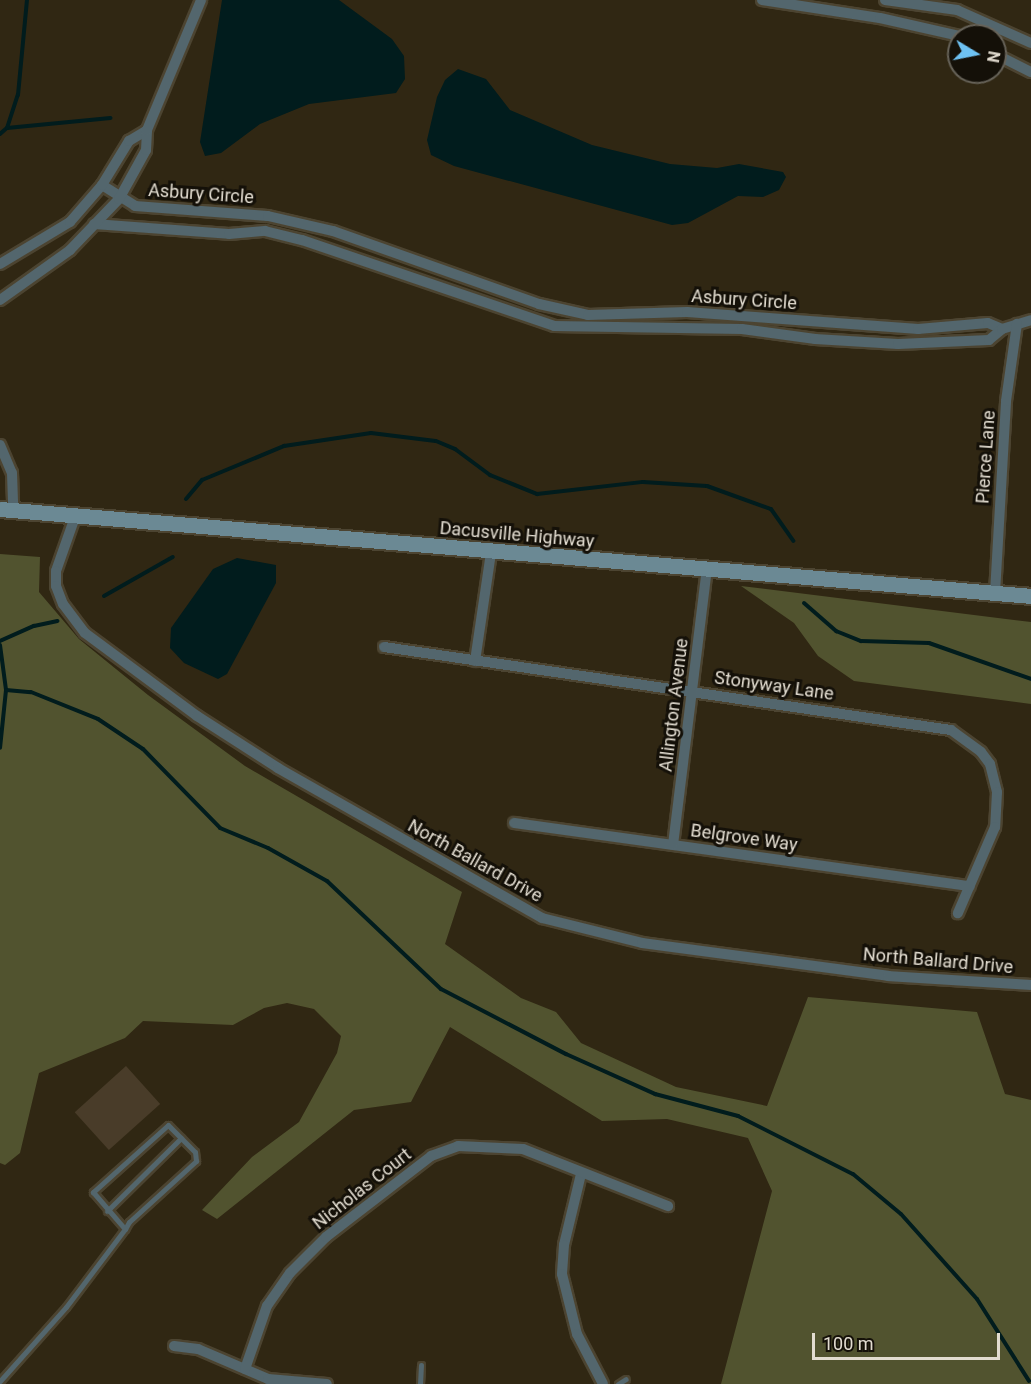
<!DOCTYPE html>
<html>
<head>
<meta charset="utf-8">
<style>
  body { margin:0 }
  #map { position:relative; width:1031px; height:1384px; overflow:hidden; background:#302713; font-family:Roboto,sans-serif }
  div>[style] { position:absolute }
  [style*='--x'] { left:calc(var(--x)*1px); top:calc(var(--y)*1px); width:calc(var(--w)*1px); rotate:calc(var(--a)*1deg) }
  .green>* { inset:0; background:#51532f }
  .water>* { inset:0; background:#011c1d }
  .stream>* { height:4px; margin:-2px; padding:0 2px; transform-origin:2px; border-radius:2px; background:#011c1d }
  .building>* { inset:0; background:#493c29; transform-origin:0 0 }
  .roads { filter:drop-shadow(2px 0 #4c4431) drop-shadow(-2px 0 #4c4431) drop-shadow(0 2px #4c4431) drop-shadow(0 -2px #4c4431) }
  .service>* { height:5px; margin:-2.5px; padding:0 2.5px; transform-origin:2.5px; border-radius:2.5px; background:#53666d }
  .minor>* { height:10px; margin:-5px; padding:0 5px; transform-origin:5px; border-radius:5px; background:#53666d }
  .secondary>* { height:15px; margin:-7.5px; padding:0 7.5px; transform-origin:7.5px; border-radius:7.5px; background:#6b8994 }
  span { translate:-50% -50%; white-space:nowrap; text-align:center; line-height:1.15; -webkit-text-stroke:6px #141008; paint-order:stroke }
  .street-label { font-size:18px; color:#e2dcd0 }
  .north { position:absolute; left:947px; top:24px; width:60px; height:60px; box-sizing:border-box; background:#141008; border:2px solid #666258; border-radius:50%; rotate:100deg; font-size:16px; font-weight:700; line-height:24px; text-align:center; color:#e2dcd0 }
  .north::after { content:''; display:block; margin:auto; width:21px; height:27px; background:#6ec2f3; clip-path:polygon(50% 0,100% 100%,50% 72%,0 100%) }
  .scale { position:absolute; left:812px; top:1333px; width:188px; height:27px; box-sizing:border-box; border:3px solid #e2dcd0; border-top:0; padding-left:8px; font-size:18px; line-height:21px; white-space:nowrap; color:#e2dcd0; -webkit-text-stroke:4px #141008; paint-order:stroke }
</style>
</head>
<body>
<div id="map">
  <div class="green">
    <i style="clip-path:polygon(0 554px,40px 557px,39px 592px,79px 639px,148px 695px,245px 766px,462px 892px,445px 944px,521px 998px,556px 1012px,581px 1043px,676px 1087px,767px 1106px,808px 997px,977px 1012px,1005px 1094px,1031px 1100px,1031px 1384px,721px 1384px,772px 1191px,748px 1138px,667px 1119px,602px 1121px,450px 1027px,411px 1102px,354px 1110px,217px 1219px,202px 1210px,252px 1157px,299px 1122px,337px 1053px,341px 1036px,314px 1009px,287px 1003px,264px 1008px,233px 1025px,143px 1021px,125px 1038px,39px 1073px,20px 1153px,5px 1165px,0 1163px)"></i>
    <i style="clip-path:polygon(741px 586px,1031px 622px,1031px 704px,854px 681px,818px 656px,794px 623px)"></i>
  </div>
  <div class="water">
    <i style="clip-path:polygon(222px 0,339px 0,392px 39px,404px 56px,405px 79px,396px 93px,309px 104px,260px 124px,221px 153px,205px 156px,200px 142px)"></i>
    <i style="clip-path:polygon(458px 69px,486px 79px,510px 110px,592px 145px,670px 164px,717px 168px,739px 164px,783px 172px,786px 177px,779px 190px,763px 197px,738px 196px,688px 223px,672px 225px,454px 166px,431px 155px,427px 140px,437px 97px,445px 80px)"></i>
    <i style="clip-path:polygon(237px 558px,276px 565px,276px 583px,227px 674px,218px 679px,184px 663px,170px 648px,171px 628px,213px 569px)"></i>
  </div>
  <div class="stream">
    <i style="--x:7;--y:128;--w:104;--a:-5.5"></i>
    <i style="--x:0;--y:134;--w:9;--a:-41"></i>
    <i style="--x:7;--y:128;--w:35;--a:-72"></i>
    <i style="--x:18;--y:95;--w:95;--a:-84.6"></i>
    <i style="--x:186;--y:499;--w:25;--a:-50"></i>
    <i style="--x:202;--y:480;--w:89;--a:-22.5"></i>
    <i style="--x:284;--y:446;--w:88;--a:-8.5"></i>
    <i style="--x:371;--y:433;--w:65;--a:7"></i>
    <i style="--x:436;--y:441;--w:21;--a:23"></i>
    <i style="--x:455;--y:449;--w:44;--a:36.6"></i>
    <i style="--x:490;--y:475;--w:51;--a:22"></i>
    <i style="--x:537;--y:494;--w:107;--a:-6.5"></i>
    <i style="--x:643;--y:482;--w:64;--a:3.6"></i>
    <i style="--x:707;--y:486;--w:68;--a:19.8"></i>
    <i style="--x:771;--y:509;--w:39;--a:55"></i>
    <i style="--x:104;--y:596;--w:79;--a:-29.5"></i>
    <i style="--x:804;--y:603;--w:43;--a:41.2"></i>
    <i style="--x:836;--y:631;--w:27;--a:22"></i>
    <i style="--x:861;--y:641;--w:68;--a:1.7"></i>
    <i style="--x:929;--y:643;--w:108;--a:19.4"></i>
    <i style="--x:0;--y:641;--w:37;--a:-24"></i>
    <i style="--x:34;--y:626;--w:24;--a:-12"></i>
    <i style="--x:0;--y:645;--w:45;--a:82.4"></i>
    <i style="--x:6;--y:690;--w:58;--a:95.9"></i>
    <i style="--x:6;--y:690;--w:25;--a:5"></i>
    <i style="--x:31;--y:692;--w:72;--a:21.9"></i>
    <i style="--x:98;--y:719;--w:54;--a:33.7"></i>
    <i style="--x:143;--y:749;--w:110;--a:45.7"></i>
    <i style="--x:220;--y:828;--w:52;--a:22.6"></i>
    <i style="--x:268;--y:848;--w:68;--a:29.2"></i>
    <i style="--x:327;--y:881;--w:157;--a:43.5"></i>
    <i style="--x:441;--y:989;--w:141;--a:27.5"></i>
    <i style="--x:566;--y:1054;--w:98;--a:24.2"></i>
    <i style="--x:655;--y:1094;--w:86;--a:14.8"></i>
    <i style="--x:738;--y:1116;--w:129;--a:26.8"></i>
    <i style="--x:853;--y:1174;--w:62;--a:39.8"></i>
    <i style="--x:901;--y:1214;--w:114;--a:48.2"></i>
    <i style="--x:977;--y:1299;--w:97;--a:57.6"></i>
  </div>
  <div class="building">
    <i style="left:126px;top:1066px;width:51px;height:69px;rotate:48deg"></i>
  </div>
  <div class="roads">
    <div class="service">
      <i style="--x:107;--y:1211;--w:104;--a:-44.6"></i>
      <i style="--x:0;--y:1381;--w:99;--a:-48.3"></i>
      <i style="--x:66;--y:1307;--w:98;--a:-52.9"></i>
      <i style="--x:125;--y:1229;--w:8;--a:-60"></i>
      <i style="--x:129;--y:1222;--w:91;--a:-42.3"></i>
      <i style="--x:196;--y:1161;--w:9;--a:-96"></i>
      <i style="--x:195;--y:1152;--w:38;--a:-135"></i>
      <i style="--x:168;--y:1125;--w:101;--a:138.2"></i>
      <i style="--x:93;--y:1192;--w:49;--a:49.1"></i>
      <i style="--x:420;--y:1384;--w:19;--a:-87"></i>
      <i style="--x:618;--y:1384;--w:9;--a:-32"></i>
    </div>
    <div class="minor">
      <i style="--x:762;--y:0;--w:119;--a:8.7"></i>
      <i style="--x:880;--y:18;--w:81;--a:12.8"></i>
      <i style="--x:885;--y:0;--w:73;--a:7.9"></i>
      <i style="--x:957;--y:10;--w:81;--a:24"></i>
      <i style="--x:995;--y:54;--w:40;--a:26.6"></i>
      <i style="--x:102;--y:185;--w:39;--a:32"></i>
      <i style="--x:135;--y:206;--w:133;--a:4.3"></i>
      <i style="--x:268;--y:216;--w:67;--a:13"></i>
      <i style="--x:333;--y:231;--w:219;--a:19.5"></i>
      <i style="--x:539;--y:304;--w:50;--a:12.7"></i>
      <i style="--x:588;--y:315;--w:99;--a:-1.7"></i>
      <i style="--x:687;--y:312;--w:232;--a:4.2"></i>
      <i style="--x:918;--y:329;--w:70;--a:-4.9"></i>
      <i style="--x:988;--y:323;--w:15;--a:23"></i>
      <i style="--x:94;--y:224;--w:135;--a:4.2"></i>
      <i style="--x:229;--y:234;--w:36;--a:-5"></i>
      <i style="--x:265;--y:231;--w:38;--a:14"></i>
      <i style="--x:302;--y:240;--w:266;--a:18.8"></i>
      <i style="--x:554;--y:326;--w:188;--a:0.9"></i>
      <i style="--x:742;--y:329;--w:74;--a:7.8"></i>
      <i style="--x:815;--y:339;--w:83;--a:3.4"></i>
      <i style="--x:898;--y:344;--w:91;--a:-2.5"></i>
      <i style="--x:989;--y:340;--w:17;--a:-40"></i>
      <i style="--x:1002;--y:329;--w:30;--a:-17"></i>
      <i style="--x:0;--y:264;--w:82;--a:-31"></i>
      <i style="--x:70;--y:222;--w:49;--a:-49.1"></i>
      <i style="--x:102;--y:185;--w:52;--a:-58.5"></i>
      <i style="--x:129;--y:141;--w:21;--a:-31"></i>
      <i style="--x:0;--y:300;--w:86;--a:-35.5"></i>
      <i style="--x:70;--y:250;--w:71;--a:-46.1"></i>
      <i style="--x:119;--y:199;--w:56;--a:-61.1"></i>
      <i style="--x:146;--y:150;--w:20;--a:-87"></i>
      <i style="--x:147;--y:130;--w:141;--a:-67.4"></i>
      <i style="--x:0;--y:445;--w:30;--a:67"></i>
      <i style="--x:12;--y:473;--w:38;--a:88"></i>
      <i style="--x:75;--y:517;--w:57;--a:109.4"></i>
      <i style="--x:56;--y:571;--w:15;--a:90"></i>
      <i style="--x:56;--y:586;--w:19;--a:69"></i>
      <i style="--x:63;--y:604;--w:36;--a:53"></i>
      <i style="--x:85;--y:633;--w:139;--a:36.5"></i>
      <i style="--x:197;--y:716;--w:96;--a:32.7"></i>
      <i style="--x:278;--y:768;--w:304;--a:29.6"></i>
      <i style="--x:542;--y:918;--w:103;--a:14"></i>
      <i style="--x:642;--y:943;--w:248;--a:7.6"></i>
      <i style="--x:888;--y:976;--w:143;--a:3.6"></i>
      <i style="--x:995;--y:593;--w:192;--a:-86.7"></i>
      <i style="--x:1006;--y:401;--w:78;--a:-81.9"></i>
      <i style="--x:384;--y:647;--w:573;--a:8.33"></i>
      <i style="--x:951;--y:730;--w:37;--a:36"></i>
      <i style="--x:981;--y:752;--w:15;--a:53"></i>
      <i style="--x:990;--y:764;--w:29;--a:76"></i>
      <i style="--x:997;--y:792;--w:35;--a:93"></i>
      <i style="--x:995;--y:827;--w:94;--a:113.3"></i>
      <i style="--x:475;--y:661;--w:109;--a:-81.6"></i>
      <i style="--x:514;--y:823;--w:460;--a:7.9"></i>
      <i style="--x:673;--y:845;--w:277;--a:-83"></i>
      <i style="--x:581;--y:1174;--w:73;--a:103.5"></i>
      <i style="--x:564;--y:1245;--w:29;--a:94"></i>
      <i style="--x:562;--y:1274;--w:62;--a:76"></i>
      <i style="--x:577;--y:1334;--w:56;--a:62.5"></i>
      <i style="--x:174;--y:1346;--w:24;--a:7"></i>
      <i style="--x:198;--y:1349;--w:76;--a:23.2"></i>
      <i style="--x:268;--y:1379;--w:59;--a:4.8"></i>
      <i style="--x:245;--y:1369;--w:67;--a:-70.8"></i>
      <i style="--x:267;--y:1306;--w:40;--a:-55.1"></i>
      <i style="--x:290;--y:1273;--w:51;--a:-45"></i>
      <i style="--x:326;--y:1237;--w:133;--a:-37.6"></i>
      <i style="--x:431;--y:1156;--w:29;--a:-20"></i>
      <i style="--x:458;--y:1146;--w:65;--a:2.6"></i>
      <i style="--x:523;--y:1149;--w:156;--a:21.5"></i>
    </div>
    <div class="secondary">
      <i style="--x:0;--y:509;--w:1035;--a:4.82"></i>
    </div>
  </div>
  <div class="street-label">
    <span style="left:201px;top:194px;rotate:4deg">Asbury Circle</span>
    <span style="left:744px;top:300px;rotate:4deg">Asbury Circle</span>
    <span style="left:986px;top:457px;rotate:-86deg">Pierce Lane</span>
    <span style="left:517px;top:535px;rotate:5deg">Dacusville Highway</span>
    <span style="left:774px;top:686px;rotate:8deg">Stonyway Lane</span>
    <span style="left:674px;top:705px;rotate:-83deg">Allington Avenue</span>
    <span style="left:744px;top:838px;rotate:8deg">Belgrove Way</span>
    <span style="left:475px;top:861px;rotate:29deg">North Ballard Drive</span>
    <span style="left:938px;top:961px;rotate:5deg">North Ballard Drive</span>
    <span style="left:362px;top:1189px;rotate:-38deg">Nicholas Court</span>
  </div>
  <div class="north">N</div>
  <div class="scale">100 m</div>
</div>
</body>
</html>
